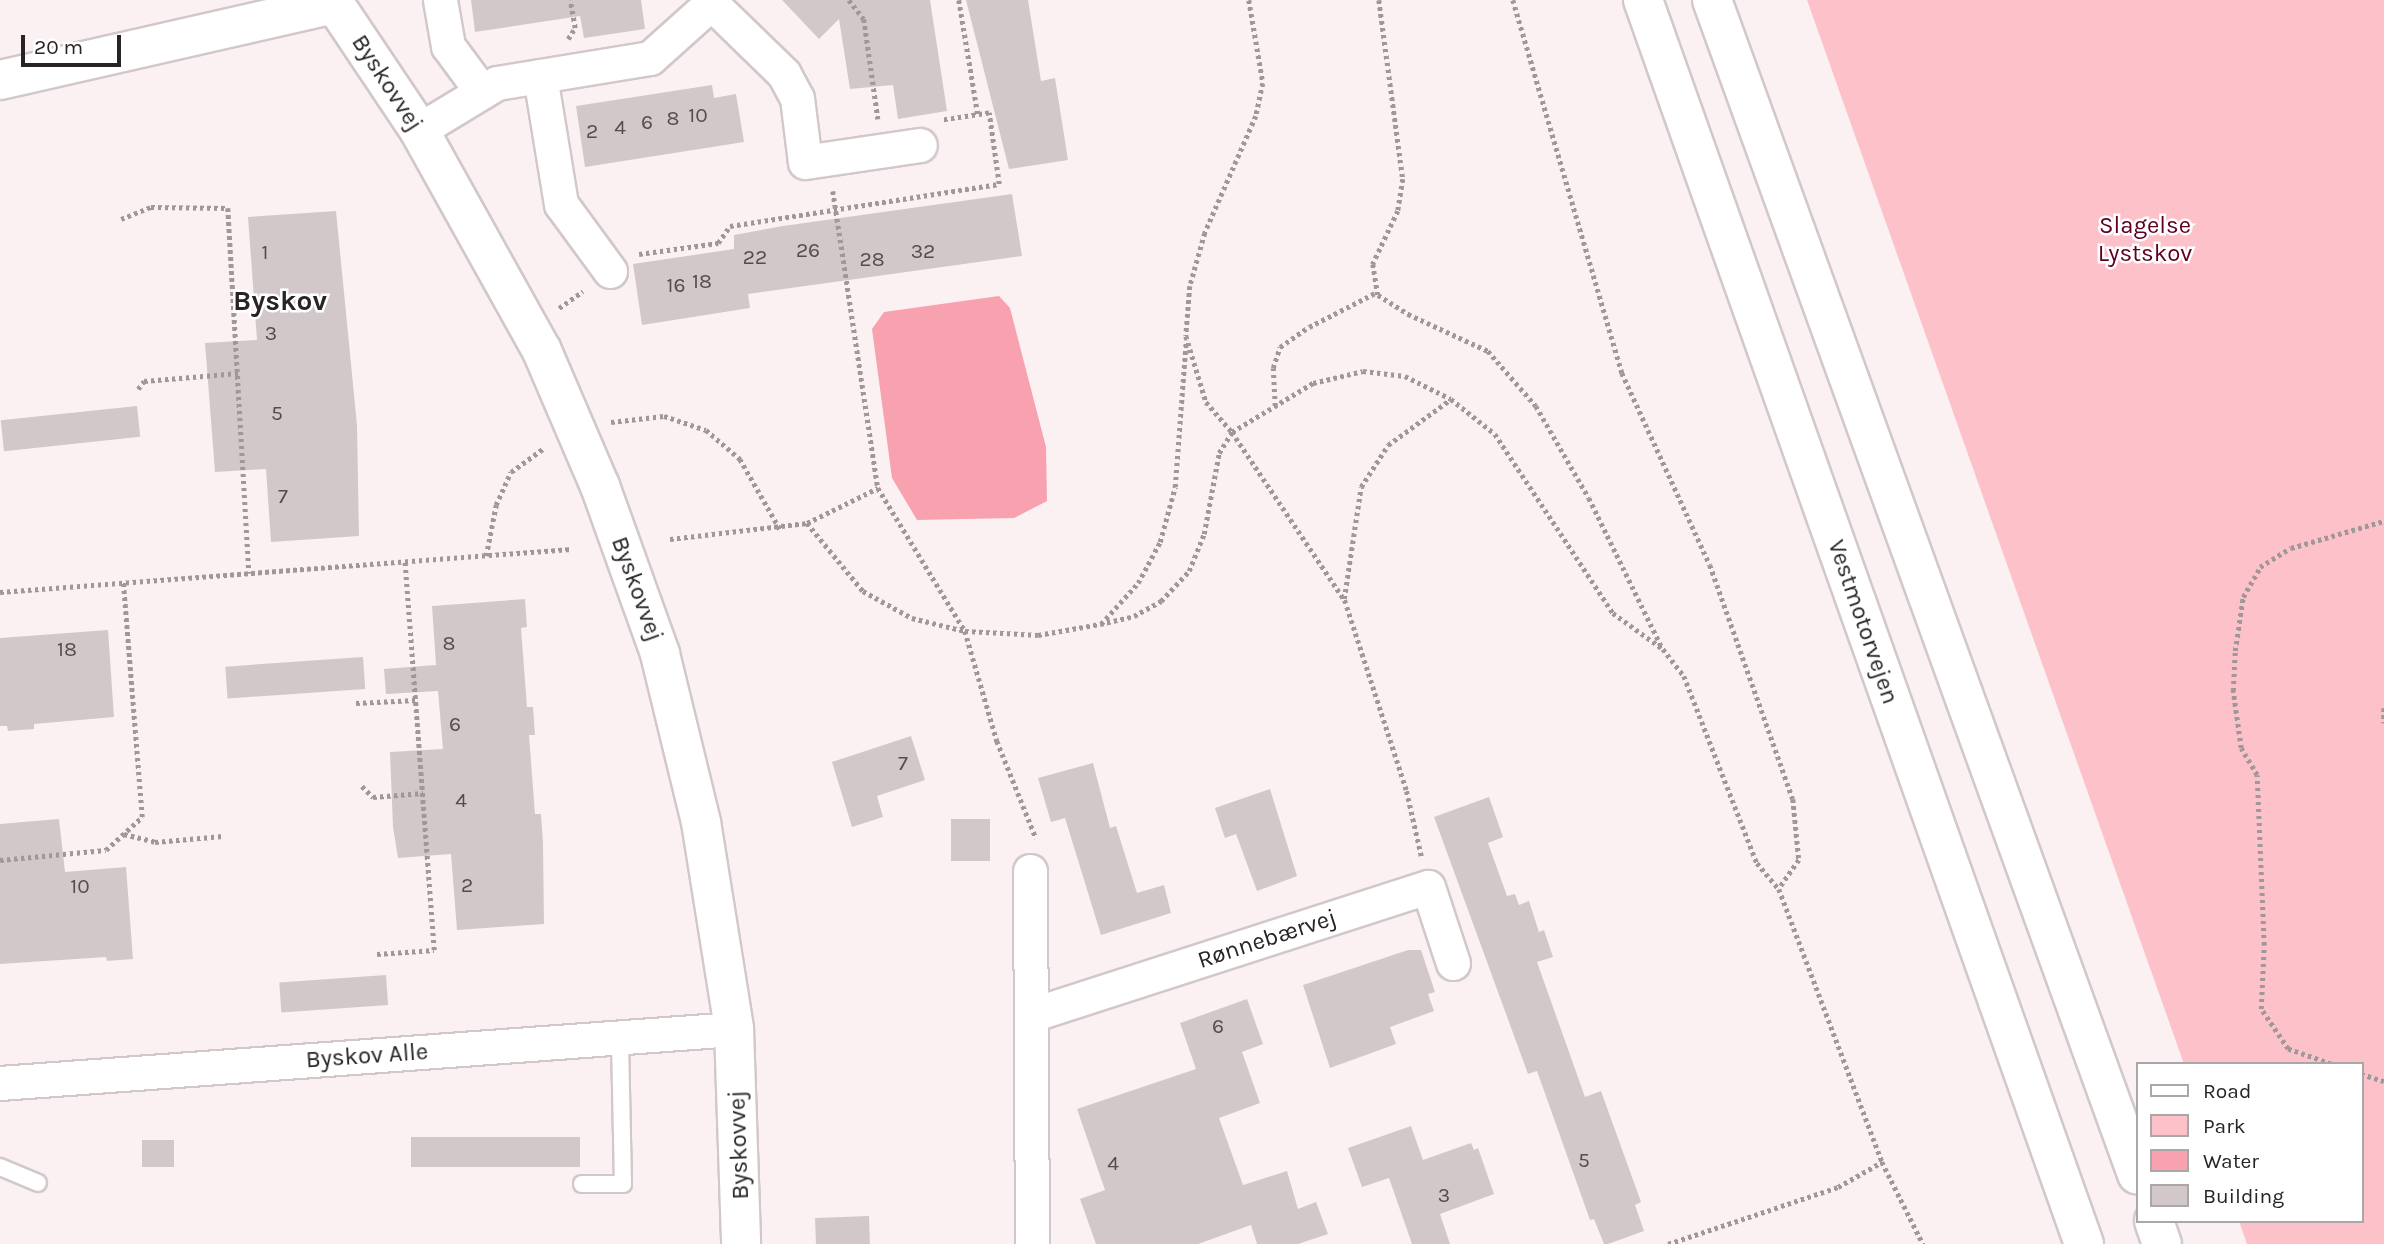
<!DOCTYPE html>
<html>
<head>
<meta charset="utf-8">
<style>
  body { margin:0 }
  #map { position:relative; width:2384px; height:1244px; overflow:hidden; background:#fcf1f2; font-family:Karla,sans-serif }
  div>[style] { position:absolute }
  [style*='--x'] { left:calc(var(--x)*1px); top:calc(var(--y)*1px); width:calc(var(--w)*1px); rotate:calc(var(--a)*1deg) }
  .green>* { inset:0; background:#fdc1c9 }
  .water>* { inset:0; background:#f8a2af }
  .building>* { inset:0; background:#d3c8c9; transform-origin:0 0 }
  .path>* { height:4.5px; margin-top:-2.25px; transform-origin:0; background:repeating-linear-gradient(90deg,#9f9798 0 3.5px,transparent 0 7px) }
  .roads { filter:drop-shadow(2px 0 #d3c8c9) drop-shadow(-2px 0 #d3c8c9) drop-shadow(0 2px #d3c8c9) drop-shadow(0 -2px #d3c8c9) }
  .lane>* { height:16px; margin:-8px; padding:0 8px; transform-origin:8px; border-radius:8px; background:#fff }
  .street>* { height:33px; margin:-16.5px; padding:0 16.5px; transform-origin:16.5px; border-radius:16.5px; background:#fff }
  .secondary>* { height:38px; margin:-19px; padding:0 19px; transform-origin:19px; border-radius:19px; background:#fff }
  .highway>* { height:38px; margin:-19px; padding:0 19px; transform-origin:19px; border-radius:19px; background:#fff }
  span { translate:-50% -50%; white-space:nowrap; text-align:center; line-height:1.15; -webkit-text-stroke:5px #fff; paint-order:stroke }
  .number-label { font-size:21px; color:#534d4e }
  .number-label span { -webkit-text-stroke-width:0 }
  .street-label { font-size:24px; color:#282425 }
  .park-label { font-size:24px; color:#5f0021 }
  .quarter-label { font-size:28px; color:#282425; font-weight:700 }
  .legend { position:absolute; left:2136px; top:1062px; width:228px; height:161px; box-sizing:border-box; background:#fff; border:2px solid #a9a7a8; margin:0; padding:9px 12px; list-style:none; font-size:21px; color:#282425 }
  .legend li { display:flex; align-items:center; gap:14px; height:35px }
  .legend b { width:35px; border:2px solid #a9a7a8 }
  .scale { position:absolute; left:21px; top:35px; width:100px; height:32px; box-sizing:border-box; border:4px solid #282425; border-top:0; padding-left:9px; font-size:21px; line-height:24px; white-space:nowrap; color:#282425; -webkit-text-stroke:5px #fff; paint-order:stroke }
</style>
</head>
<body>
<div id="map">
  <div class="green">
    <i style="clip-path:polygon(1807px 0,2384px 0,2384px 1244px,2247px 1244px,2239px 1221px,2361px 1221px,2361px 1064px,2184px 1064px)"></i>
  </div>
  <div class="water">
    <i style="clip-path:polygon(999px 296px,1010px 308px,1046px 447px,1047px 501px,1014px 518px,917px 520px,892px 478px,872px 329px,884px 312px)"></i>
  </div>
  <div class="building">
    <i style="clip-path:polygon(471px 0,641px 0,645px 29px,584px 38px,580px 16px,475px 32px)"></i>
    <i style="clip-path:polygon(782px 0,930px 0,947px 111px,898px 119px,893px 85px,850px 89px,839px 19px,819px 39px)"></i>
    <i style="clip-path:polygon(966px 0,1028px 0,1041px 81px,1055px 78px,1068px 160px,1009px 169px)"></i>
    <i style="clip-path:polygon(712px 85px,714px 98px,736px 94px,744px 142px,585px 167px,576px 106px)"></i>
    <i style="clip-path:polygon(1012px 194px,1022px 256px,748px 294px,750px 308px,642px 325px,633px 264px,734px 249px,734px 235px,783px 226px)"></i>
    <i style="clip-path:polygon(336px 211px,357px 425px,359px 536px,271px 542px,266px 469px,215px 472px,205px 343px,257px 340px,248px 217px)"></i>
    <i style="left:137px;top:406px;width:31px;height:137px;rotate:84deg"></i>
    <i style="clip-path:polygon(525px 599px,527px 627px,521px 628px,527px 707px,533px 707px,535px 735px,529px 735px,535px 814px,541px 814px,543px 843px,544px 924px,457px 930px,451px 854px,398px 858px,393px 827px,390px 752px,443px 749px,438px 691px,386px 694px,384px 669px,436px 665px,432px 606px)"></i>
    <i style="clip-path:polygon(108px 630px,114px 717px,34px 724px,34px 729px,8px 731px,7px 726px,0 726px,0 638px)"></i>
    <i style="left:363px;top:657px;width:32px;height:138px;rotate:86deg"></i>
    <i style="clip-path:polygon(911px 736px,925px 780px,877px 796px,883px 817px,852px 827px,832px 762px)"></i>
    <i style="clip-path:polygon(1093px 763px,1110px 828px,1116px 826px,1137px 893px,1164px 885px,1171px 913px,1101px 935px,1065px 818px,1051px 822px,1038px 778px)"></i>
    <i style="clip-path:polygon(1270px 789px,1297px 876px,1257px 891px,1236px 834px,1225px 838px,1215px 808px)"></i>
    <i style="clip-path:polygon(1489px 797px,1503px 837px,1488px 843px,1507px 896px,1515px 894px,1519px 905px,1529px 901px,1539px 932px,1544px 930px,1553px 957px,1537px 962px,1585px 1097px,1601px 1091px,1641px 1202px,1635px 1205px,1644px 1231px,1608px 1244px,1604px 1244px,1594px 1219px,1590px 1220px,1537px 1071px,1528px 1074px,1434px 817px)"></i>
    <i style="clip-path:polygon(59px 819px,65px 872px,126px 867px,133px 959px,107px 961px,106px 957px,0 964px,0 824px)"></i>
    <i style="left:951px;top:819px;width:39px;height:42px"></i>
    <i style="clip-path:polygon(1408px 950px,1421px 950px,1435px 992px,1428px 994px,1434px 1011px,1390px 1027px,1396px 1044px,1330px 1068px,1303px 985px)"></i>
    <i style="left:386px;top:975px;width:30px;height:107px;rotate:86deg"></i>
    <i style="clip-path:polygon(1247px 999px,1263px 1044px,1242px 1052px,1260px 1103px,1219px 1118px,1243px 1185px,1287px 1171px,1298px 1209px,1316px 1202px,1328px 1234px,1298px 1244px,1257px 1244px,1251px 1225px,1198px 1244px,1096px 1244px,1080px 1199px,1105px 1190px,1077px 1109px,1196px 1069px,1180px 1023px)"></i>
    <i style="clip-path:polygon(1411px 1126px,1423px 1160px,1471px 1143px,1474px 1150px,1478px 1148px,1494px 1194px,1440px 1214px,1450px 1244px,1412px 1244px,1389px 1178px,1362px 1187px,1348px 1148px)"></i>
    <i style="left:411px;top:1137px;width:169px;height:30px"></i>
    <i style="left:142px;top:1140px;width:32px;height:27px"></i>
    <i style="left:869px;top:1216px;width:28px;height:54px;rotate:88deg"></i>
  </div>
  <div class="path">
    <i style="--x:849;--y:0;--w:24;--a:52"></i>
    <i style="--x:864;--y:19;--w:101;--a:82"></i>
    <i style="--x:959;--y:0;--w:117;--a:80.6"></i>
    <i style="--x:1249;--y:0;--w:84;--a:80.4"></i>
    <i style="--x:1263;--y:83;--w:34;--a:102"></i>
    <i style="--x:1256;--y:116;--w:128;--a:113.6"></i>
    <i style="--x:1205;--y:233;--w:55;--a:105.8"></i>
    <i style="--x:1190;--y:286;--w:50;--a:94.6"></i>
    <i style="--x:1186;--y:336;--w:69;--a:73.1"></i>
    <i style="--x:1206;--y:402;--w:40;--a:49"></i>
    <i style="--x:1232;--y:432;--w:201;--a:56.2"></i>
    <i style="--x:1379;--y:0;--w:181;--a:82.4"></i>
    <i style="--x:1403;--y:179;--w:32;--a:99"></i>
    <i style="--x:1398;--y:211;--w:59;--a:115.3"></i>
    <i style="--x:1373;--y:264;--w:31;--a:81"></i>
    <i style="--x:1378;--y:295;--w:36;--a:32"></i>
    <i style="--x:1408;--y:314;--w:88;--a:24.8"></i>
    <i style="--x:1488;--y:351;--w:73;--a:48.9"></i>
    <i style="--x:1536;--y:406;--w:106;--a:60.1"></i>
    <i style="--x:1589;--y:498;--w:167;--a:64"></i>
    <i style="--x:1513;--y:0;--w:389;--a:73.7"></i>
    <i style="--x:1622;--y:373;--w:211;--a:65.4"></i>
    <i style="--x:1710;--y:565;--w:248;--a:70.5"></i>
    <i style="--x:1793;--y:799;--w:61;--a:84.4"></i>
    <i style="--x:1799;--y:860;--w:35;--a:125"></i>
    <i style="--x:568;--y:39;--w:13;--a:-58"></i>
    <i style="--x:575;--y:28;--w:28;--a:-100"></i>
    <i style="--x:833;--y:191;--w:300;--a:81.4"></i>
    <i style="--x:878;--y:488;--w:167;--a:58.7"></i>
    <i style="--x:965;--y:631;--w:115;--a:73.8"></i>
    <i style="--x:997;--y:741;--w:105;--a:68.1"></i>
    <i style="--x:121;--y:219;--w:32;--a:-22"></i>
    <i style="--x:151;--y:207;--w:77;--a:0.7"></i>
    <i style="--x:228;--y:208;--w:366;--a:86.7"></i>
    <i style="--x:639;--y:254;--w:80;--a:-7.9"></i>
    <i style="--x:718;--y:243;--w:21;--a:-55"></i>
    <i style="--x:730;--y:226;--w:272;--a:-8.9"></i>
    <i style="--x:999;--y:184;--w:72;--a:-98"></i>
    <i style="--x:989;--y:113;--w:48;--a:171.5"></i>
    <i style="--x:559;--y:308;--w:29;--a:-35"></i>
    <i style="--x:138;--y:389;--w:10;--a:-53"></i>
    <i style="--x:144;--y:381;--w:95;--a:-4.8"></i>
    <i style="--x:1275;--y:406;--w:38;--a:-93"></i>
    <i style="--x:1273;--y:368;--w:22;--a:-72"></i>
    <i style="--x:1280;--y:347;--w:35;--a:-35"></i>
    <i style="--x:1309;--y:327;--w:76;--a:-27.2"></i>
    <i style="--x:611;--y:422;--w:53;--a:-6.5"></i>
    <i style="--x:664;--y:416;--w:44;--a:18.4"></i>
    <i style="--x:706;--y:430;--w:45;--a:40.5"></i>
    <i style="--x:740;--y:459;--w:81;--a:60.3"></i>
    <i style="--x:807;--y:523;--w:88;--a:50.5"></i>
    <i style="--x:863;--y:591;--w:56;--a:28.9"></i>
    <i style="--x:912;--y:618;--w:55;--a:13.8"></i>
    <i style="--x:965;--y:631;--w:73;--a:3.1"></i>
    <i style="--x:1038;--y:635;--w:63;--a:-10.1"></i>
    <i style="--x:1100;--y:624;--w:35;--a:-13"></i>
    <i style="--x:1134;--y:616;--w:31;--a:-29"></i>
    <i style="--x:1161;--y:601;--w:41;--a:-47"></i>
    <i style="--x:1189;--y:571;--w:40;--a:-68"></i>
    <i style="--x:1204;--y:534;--w:82;--a:-79.5"></i>
    <i style="--x:1219;--y:453;--w:25;--a:-58"></i>
    <i style="--x:1232;--y:432;--w:95;--a:-31.2"></i>
    <i style="--x:1313;--y:383;--w:51;--a:-13.5"></i>
    <i style="--x:1363;--y:371;--w:42;--a:6.8"></i>
    <i style="--x:1405;--y:376;--w:51;--a:26.6"></i>
    <i style="--x:1451;--y:399;--w:56;--a:38.5"></i>
    <i style="--x:1495;--y:434;--w:214;--a:56.6"></i>
    <i style="--x:1613;--y:613;--w:62;--a:35.8"></i>
    <i style="--x:1663;--y:649;--w:34;--a:52"></i>
    <i style="--x:1684;--y:676;--w:201;--a:68.7"></i>
    <i style="--x:1757;--y:863;--w:34;--a:50"></i>
    <i style="--x:1779;--y:889;--w:292;--a:69.3"></i>
    <i style="--x:1882;--y:1162;--w:92;--a:63.4"></i>
    <i style="--x:670;--y:539;--w:138;--a:-6.7"></i>
    <i style="--x:807;--y:523;--w:79;--a:-26.2"></i>
    <i style="--x:486;--y:556;--w:52;--a:-78.9"></i>
    <i style="--x:496;--y:505;--w:36;--a:-66"></i>
    <i style="--x:511;--y:472;--w:41;--a:-36"></i>
    <i style="--x:0;--y:592;--w:573;--a:-4.31"></i>
    <i style="--x:1101;--y:624;--w:55;--a:-47.9"></i>
    <i style="--x:1138;--y:583;--w:47;--a:-61.8"></i>
    <i style="--x:1160;--y:542;--w:57;--a:-74.7"></i>
    <i style="--x:1175;--y:487;--w:147;--a:-85.7"></i>
    <i style="--x:356;--y:703;--w:60;--a:-2.9"></i>
    <i style="--x:2384;--y:708;--w:15;--a:90"></i>
    <i style="--x:362;--y:786;--w:16;--a:45"></i>
    <i style="--x:373;--y:797;--w:50;--a:-4.6"></i>
    <i style="--x:124;--y:834;--w:32;--a:14"></i>
    <i style="--x:155;--y:842;--w:68;--a:-5"></i>
    <i style="--x:1421;--y:856;--w:68;--a:-102.8"></i>
    <i style="--x:1406;--y:790;--w:201;--a:-108"></i>
    <i style="--x:1344;--y:599;--w:113;--a:-81.4"></i>
    <i style="--x:1361;--y:487;--w:50;--a:-57.3"></i>
    <i style="--x:1388;--y:445;--w:78;--a:-36.1"></i>
    <i style="--x:0;--y:860;--w:106;--a:-5.4"></i>
    <i style="--x:106;--y:850;--w:49;--a:-42.5"></i>
    <i style="--x:142;--y:817;--w:235;--a:-94.6"></i>
    <i style="--x:377;--y:954;--w:57;--a:-4"></i>
    <i style="--x:434;--y:950;--w:389;--a:-94.3"></i>
    <i style="--x:2331;--y:1064;--w:46;--a:-160.8"></i>
    <i style="--x:2288;--y:1049;--w:48;--a:-124"></i>
    <i style="--x:2261;--y:1009;--w:64;--a:-87.3"></i>
    <i style="--x:2264;--y:945;--w:170;--a:-92.4"></i>
    <i style="--x:2257;--y:775;--w:31;--a:-121"></i>
    <i style="--x:2241;--y:748;--w:58;--a:-98"></i>
    <i style="--x:2233;--y:691;--w:40;--a:-87.1"></i>
    <i style="--x:2235;--y:651;--w:55;--a:-81.6"></i>
    <i style="--x:2243;--y:597;--w:34;--a:-60"></i>
    <i style="--x:2260;--y:567;--w:36;--a:-32"></i>
    <i style="--x:2291;--y:548;--w:97;--a:-16.2"></i>
    <i style="--x:2361;--y:1074;--w:24;--a:17"></i>
    <i style="--x:1668;--y:1244;--w:179;--a:-18.5"></i>
    <i style="--x:1838;--y:1187;--w:51;--a:-29.6"></i>
  </div>
  <div class="roads">
    <div class="lane">
      <i style="--x:0;--y:1167;--w:41;--a:22.8"></i>
      <i style="--x:582;--y:1184;--w:41;--a:0"></i>
      <i style="--x:623;--y:1184;--w:146;--a:-91.2"></i>
    </div>
    <div class="street">
      <i style="--x:440;--y:0;--w:47;--a:80.1"></i>
      <i style="--x:448;--y:46;--w:57;--a:53.5"></i>
      <i style="--x:708;--y:0;--w:106;--a:44.2"></i>
      <i style="--x:784;--y:74;--w:27;--a:62"></i>
      <i style="--x:797;--y:98;--w:64;--a:82.9"></i>
      <i style="--x:805;--y:162;--w:116;--a:-8.4"></i>
      <i style="--x:540;--y:76;--w:130;--a:80.7"></i>
      <i style="--x:561;--y:204;--w:83;--a:53.8"></i>
      <i style="--x:419;--y:130;--w:91;--a:-31.1"></i>
      <i style="--x:497;--y:83;--w:155;--a:-9.3"></i>
      <i style="--x:650;--y:58;--w:79;--a:-41.9"></i>
      <i style="--x:1030;--y:871;--w:373;--a:89.7"></i>
      <i style="--x:1031;--y:1015;--w:417;--a:-17.9"></i>
      <i style="--x:1428;--y:887;--w:80;--a:71.8"></i>
      <i style="--x:0;--y:1083;--w:736;--a:-4.21"></i>
    </div>
    <div class="secondary">
      <i style="--x:332;--y:0;--w:156;--a:56.2"></i>
      <i style="--x:419;--y:130;--w:253;--a:60.9"></i>
      <i style="--x:542;--y:351;--w:147;--a:66.8"></i>
      <i style="--x:600;--y:486;--w:178;--a:70.3"></i>
      <i style="--x:660;--y:654;--w:173;--a:76.3"></i>
      <i style="--x:701;--y:822;--w:210;--a:80.9"></i>
      <i style="--x:734;--y:1029;--w:215;--a:88.1"></i>
      <i style="--x:0;--y:80;--w:343;--a:-12.8"></i>
    </div>
    <div class="highway">
      <i style="--x:1643;--y:0;--w:1320;--a:70.48"></i>
      <i style="--x:1712;--y:0;--w:1249;--a:70.1"></i>
      <i style="--x:2154;--y:1221;--w:24;--a:71"></i>
    </div>
  </div>
  <div class="number-label">
    <span style="left:698px;top:115px">10</span>
    <span style="left:673px;top:118px">8</span>
    <span style="left:647px;top:122px">6</span>
    <span style="left:620px;top:127px">4</span>
    <span style="left:592px;top:131px">2</span>
    <span style="left:808px;top:250px">26</span>
    <span style="left:923px;top:251px">32</span>
    <span style="left:265px;top:252px">1</span>
    <span style="left:755px;top:257px">22</span>
    <span style="left:872px;top:259px">28</span>
    <span style="left:702px;top:281px">18</span>
    <span style="left:676px;top:285px">16</span>
    <span style="left:271px;top:333px">3</span>
    <span style="left:277px;top:413px">5</span>
    <span style="left:283px;top:496px">7</span>
    <span style="left:449px;top:643px">8</span>
    <span style="left:67px;top:649px">18</span>
    <span style="left:455px;top:724px">6</span>
    <span style="left:903px;top:763px">7</span>
    <span style="left:461px;top:800px">4</span>
    <span style="left:467px;top:885px">2</span>
    <span style="left:80px;top:886px">10</span>
    <span style="left:1218px;top:1026px">6</span>
    <span style="left:1584px;top:1160px">5</span>
    <span style="left:1113px;top:1163px">4</span>
    <span style="left:1444px;top:1195px">3</span>
  </div>
  <div class="street-label">
    <span style="left:387px;top:83px;rotate:57deg">Byskovvej</span>
    <span style="left:637px;top:589px;rotate:70deg">Byskovvej</span>
    <span style="left:1863px;top:622px;rotate:71deg">Vestmotorvejen</span>
    <span style="left:1267px;top:939px;rotate:-18deg">Rønnebærvej</span>
    <span style="left:367px;top:1056px;rotate:-4deg">Byskov Alle</span>
    <span style="left:739px;top:1145px;rotate:-92deg">Byskovvej</span>
  </div>
  <div class="park-label">
    <span style="left:2145px;top:240px">Slagelse<br>Lystskov</span>
  </div>
  <div class="quarter-label">
    <span style="left:280px;top:301px">Byskov</span>
  </div>
  <ul class="legend">
  <li><b style="height:9px;background:#fff"></b>Road</li>
  <li><b style="height:19px;background:#fdc1c9"></b>Park</li>
  <li><b style="height:19px;background:#f8a2af"></b>Water</li>
  <li><b style="height:19px;background:#d3c8c9"></b>Building</li>
  </ul>
  <div class="scale">20 m</div>
</div>
</body>
</html>
